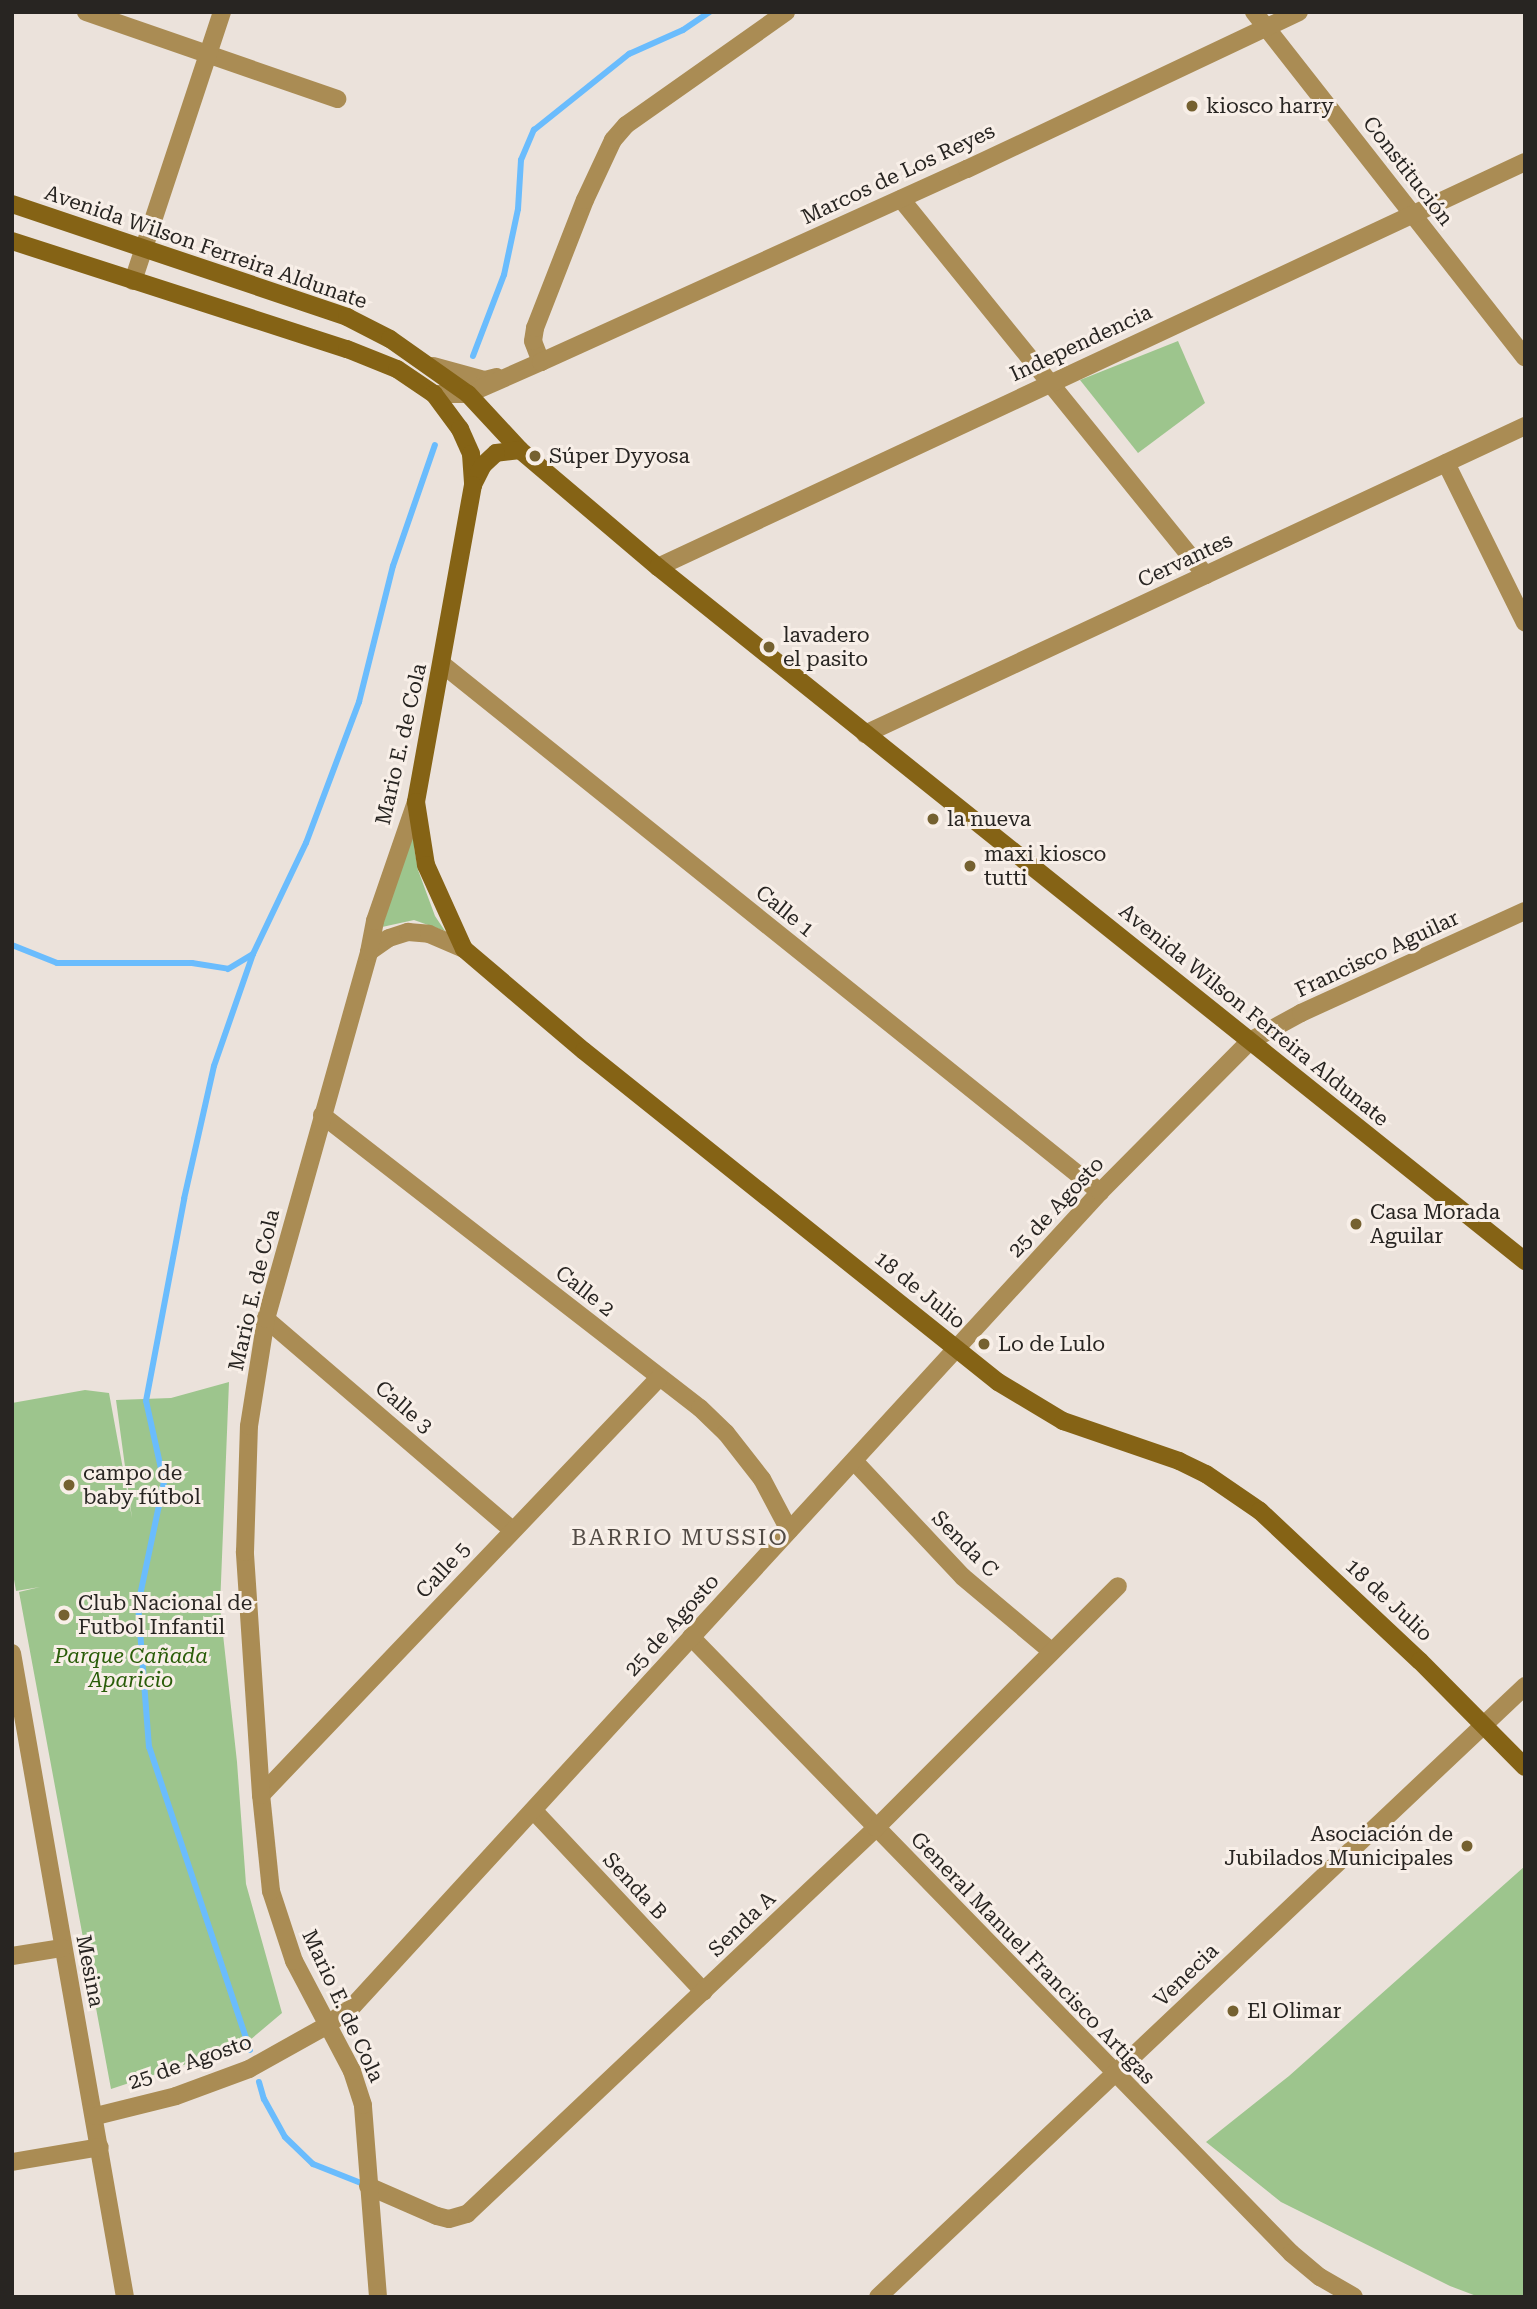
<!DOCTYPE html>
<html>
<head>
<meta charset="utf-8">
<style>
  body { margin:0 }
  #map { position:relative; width:1537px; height:2309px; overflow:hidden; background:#ebe2db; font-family:"Roboto Serif",serif }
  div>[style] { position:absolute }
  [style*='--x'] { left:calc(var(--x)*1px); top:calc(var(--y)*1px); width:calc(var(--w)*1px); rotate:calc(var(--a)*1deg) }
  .green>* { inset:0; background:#9dc58d }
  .stream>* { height:6px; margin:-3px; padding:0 3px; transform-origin:3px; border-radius:3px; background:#6abcfd }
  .street>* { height:18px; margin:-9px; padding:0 9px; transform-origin:9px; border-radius:9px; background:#aa8c54 }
  .secondary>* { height:18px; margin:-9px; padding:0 9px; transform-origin:9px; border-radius:9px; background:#856315 }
  .dots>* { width:19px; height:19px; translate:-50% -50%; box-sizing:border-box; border:4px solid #f8efe8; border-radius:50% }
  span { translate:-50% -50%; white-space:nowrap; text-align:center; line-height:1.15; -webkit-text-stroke:6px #f8efe8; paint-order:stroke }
  .poi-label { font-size:21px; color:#282522 }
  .left { translate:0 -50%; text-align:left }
  .right { translate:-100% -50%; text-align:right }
  .street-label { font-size:21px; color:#282522 }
  .park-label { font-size:21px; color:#2a5d09; font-style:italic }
  .neighbourhood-label { font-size:23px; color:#534c46; letter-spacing:2px }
  .frame { position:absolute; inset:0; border:14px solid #282522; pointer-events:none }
</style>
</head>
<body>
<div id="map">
  <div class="green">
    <i style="clip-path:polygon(1178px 341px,1205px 403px,1138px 453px,1080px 380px)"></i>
    <i style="clip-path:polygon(415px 826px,414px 847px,418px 870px,435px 916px,445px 931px,414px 920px,382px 927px)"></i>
    <i style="clip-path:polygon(229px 1382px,220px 1607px,237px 1762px,246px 1884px,282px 2013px,244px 2045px,111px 2089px,19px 1592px,40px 1587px,16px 1591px,12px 1568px,12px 1403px,85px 1390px,109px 1393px,132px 1518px,116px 1400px,171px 1398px)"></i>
    <i style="clip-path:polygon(1525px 1866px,1525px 2297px,1479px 2297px,1450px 2286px,1281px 2202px,1206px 2142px,1289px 2076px)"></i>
  </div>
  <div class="stream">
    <i style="--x:473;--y:356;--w:87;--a:-69.1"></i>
    <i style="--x:504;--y:275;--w:67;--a:-78"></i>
    <i style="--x:518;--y:209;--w:49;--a:-86.5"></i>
    <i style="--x:521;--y:160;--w:33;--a:-67"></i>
    <i style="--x:534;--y:130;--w:122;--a:-38.7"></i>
    <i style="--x:629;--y:54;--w:59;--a:-24"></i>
    <i style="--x:683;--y:30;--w:32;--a:-34"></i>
    <i style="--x:12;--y:945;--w:48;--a:21.8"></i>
    <i style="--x:57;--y:963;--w:135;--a:0"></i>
    <i style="--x:192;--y:963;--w:36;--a:9"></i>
    <i style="--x:228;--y:969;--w:29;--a:-31"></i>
    <i style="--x:253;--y:954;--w:123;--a:-64.5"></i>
    <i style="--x:306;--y:843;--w:151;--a:-69.4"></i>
    <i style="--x:359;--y:702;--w:140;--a:-76"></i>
    <i style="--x:393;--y:566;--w:128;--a:-70.9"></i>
    <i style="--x:250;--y:2050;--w:319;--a:-108.4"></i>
    <i style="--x:149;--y:1747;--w:142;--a:-94.4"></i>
    <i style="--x:138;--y:1605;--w:126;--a:-78.1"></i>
    <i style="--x:164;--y:1482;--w:83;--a:-102.5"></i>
    <i style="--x:146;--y:1401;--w:206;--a:-79.3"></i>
    <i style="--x:184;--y:1199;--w:136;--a:-77.3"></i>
    <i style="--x:214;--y:1066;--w:119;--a:-70.8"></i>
    <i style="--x:259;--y:2082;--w:18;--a:74"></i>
    <i style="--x:264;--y:2099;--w:43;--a:61.1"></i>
    <i style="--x:285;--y:2137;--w:39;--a:44"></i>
    <i style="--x:313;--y:2164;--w:57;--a:21.6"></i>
  </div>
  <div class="street">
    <i style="--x:86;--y:12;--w:266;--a:19.1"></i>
    <i style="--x:1254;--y:12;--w:439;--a:51.9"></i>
    <i style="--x:901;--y:199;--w:484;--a:51"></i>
    <i style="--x:133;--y:281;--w:283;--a:-71.7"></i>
    <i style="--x:541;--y:362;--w:22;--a:-111"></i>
    <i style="--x:533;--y:341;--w:13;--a:-81"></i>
    <i style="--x:535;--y:328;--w:137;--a:-68.7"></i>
    <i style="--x:585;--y:200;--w:66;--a:-65"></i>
    <i style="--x:613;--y:140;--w:20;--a:-49"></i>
    <i style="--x:626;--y:125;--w:196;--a:-35.2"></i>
    <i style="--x:433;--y:366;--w:54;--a:15.1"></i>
    <i style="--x:485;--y:380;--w:12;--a:-14"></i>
    <i style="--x:434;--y:394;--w:34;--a:0"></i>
    <i style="--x:468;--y:394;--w:80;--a:-23.7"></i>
    <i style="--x:541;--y:362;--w:468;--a:-24.4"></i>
    <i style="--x:967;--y:169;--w:367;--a:-25.3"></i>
    <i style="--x:1446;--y:463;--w:178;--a:63.7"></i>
    <i style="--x:658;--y:567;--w:957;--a:-25.04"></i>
    <i style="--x:442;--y:664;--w:844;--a:38.74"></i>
    <i style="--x:865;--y:734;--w:728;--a:-25.02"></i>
    <i style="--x:369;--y:952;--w:24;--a:-35"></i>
    <i style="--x:389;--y:938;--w:20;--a:-18"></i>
    <i style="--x:408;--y:932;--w:21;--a:5"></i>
    <i style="--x:429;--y:934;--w:38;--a:23"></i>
    <i style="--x:322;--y:1115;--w:478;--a:37.8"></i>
    <i style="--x:700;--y:1408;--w:36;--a:44"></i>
    <i style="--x:726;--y:1433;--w:58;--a:52"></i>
    <i style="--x:762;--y:1479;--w:58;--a:62.1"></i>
    <i style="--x:266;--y:1319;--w:324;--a:40.6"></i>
    <i style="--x:854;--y:1461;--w:159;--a:46.8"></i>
    <i style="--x:963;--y:1577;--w:116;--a:40.1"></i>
    <i style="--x:691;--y:1637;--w:860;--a:45.75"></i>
    <i style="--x:1291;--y:2253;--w:38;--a:40"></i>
    <i style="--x:1320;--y:2277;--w:39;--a:30"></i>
    <i style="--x:12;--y:1653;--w:654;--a:80.05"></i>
    <i style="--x:261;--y:1795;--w:576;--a:-46.34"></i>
    <i style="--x:534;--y:1811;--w:248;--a:46.8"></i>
    <i style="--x:12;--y:1956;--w:51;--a:-9.1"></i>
    <i style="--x:96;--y:2116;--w:82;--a:-14"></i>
    <i style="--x:176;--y:2096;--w:78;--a:-20.3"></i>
    <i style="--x:249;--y:2069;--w:88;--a:-29.2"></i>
    <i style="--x:326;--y:2026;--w:34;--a:-37"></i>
    <i style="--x:353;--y:2006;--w:1105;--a:-47.46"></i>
    <i style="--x:1100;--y:1192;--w:213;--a:-45.2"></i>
    <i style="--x:1250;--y:1041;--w:58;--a:-28.8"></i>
    <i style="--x:1301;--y:1013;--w:246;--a:-24.5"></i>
    <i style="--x:12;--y:2162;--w:89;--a:-9.7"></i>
    <i style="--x:368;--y:2186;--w:75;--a:23.5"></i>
    <i style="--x:437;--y:2216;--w:12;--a:14"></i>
    <i style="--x:449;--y:2219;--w:19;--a:-16"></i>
    <i style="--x:467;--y:2214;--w:562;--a:-43.34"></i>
    <i style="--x:876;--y:1828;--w:342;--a:-45"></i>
    <i style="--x:378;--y:2297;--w:193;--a:-94.5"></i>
    <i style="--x:363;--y:2105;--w:36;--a:-108"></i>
    <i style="--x:352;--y:2071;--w:124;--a:-117.8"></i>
    <i style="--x:294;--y:1961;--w:74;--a:-108.2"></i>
    <i style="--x:271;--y:1891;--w:97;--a:-95.9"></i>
    <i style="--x:261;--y:1795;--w:244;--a:-93.8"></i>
    <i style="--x:245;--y:1552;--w:126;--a:-88.2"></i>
    <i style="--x:249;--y:1426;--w:108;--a:-81"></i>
    <i style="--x:266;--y:1319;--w:381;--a:-74.3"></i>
    <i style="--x:369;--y:952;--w:32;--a:-79"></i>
    <i style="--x:375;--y:921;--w:126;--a:-71"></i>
    <i style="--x:878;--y:2297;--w:890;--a:-43.36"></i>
  </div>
  <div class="secondary">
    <i style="--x:12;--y:204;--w:354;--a:18.6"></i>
    <i style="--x:347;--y:317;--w:48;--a:27.1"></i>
    <i style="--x:390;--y:339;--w:95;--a:35.2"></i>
    <i style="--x:468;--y:394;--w:76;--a:47.1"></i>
    <i style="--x:520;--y:450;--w:181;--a:40.3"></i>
    <i style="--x:658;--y:567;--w:1111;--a:38.68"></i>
    <i style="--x:12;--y:241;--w:352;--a:17.9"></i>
    <i style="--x:347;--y:349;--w:54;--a:21.8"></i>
    <i style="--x:397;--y:369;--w:45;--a:34"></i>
    <i style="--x:434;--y:394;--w:44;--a:53.4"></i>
    <i style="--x:460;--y:429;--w:27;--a:66"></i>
    <i style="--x:471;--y:454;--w:31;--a:86"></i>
    <i style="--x:520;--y:450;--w:24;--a:173"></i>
    <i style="--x:496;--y:453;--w:18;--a:137"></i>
    <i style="--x:483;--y:465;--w:22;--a:117"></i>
    <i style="--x:473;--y:485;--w:322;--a:100.2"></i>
    <i style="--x:416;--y:802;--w:64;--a:81"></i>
    <i style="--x:426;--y:865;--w:92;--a:65.7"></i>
    <i style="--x:464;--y:949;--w:157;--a:40.4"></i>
    <i style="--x:584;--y:1051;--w:530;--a:38.64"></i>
    <i style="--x:998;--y:1382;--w:76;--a:31"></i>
    <i style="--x:1063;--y:1421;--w:123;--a:19"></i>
    <i style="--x:1179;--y:1461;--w:30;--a:26"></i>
    <i style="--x:1206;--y:1474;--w:65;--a:34.4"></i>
    <i style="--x:1260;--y:1511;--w:219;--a:43.2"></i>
    <i style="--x:1420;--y:1661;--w:149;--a:45.3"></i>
  </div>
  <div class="dots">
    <i style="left:1192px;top:106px;background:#756130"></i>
    <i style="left:535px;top:456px;background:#756130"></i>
    <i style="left:769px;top:647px;background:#756130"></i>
    <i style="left:933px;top:819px;background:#756130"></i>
    <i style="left:970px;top:866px;background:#756130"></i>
    <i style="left:1356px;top:1224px;background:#756130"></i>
    <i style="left:984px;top:1344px;background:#756130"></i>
    <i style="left:69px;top:1485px;background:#756130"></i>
    <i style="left:64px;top:1615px;background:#756130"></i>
    <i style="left:1467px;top:1846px;background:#756130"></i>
    <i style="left:1233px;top:2011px;background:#756130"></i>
  </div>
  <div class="poi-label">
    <span class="left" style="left:1206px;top:106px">kiosco harry</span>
    <span class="left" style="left:549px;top:456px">Súper Dyyosa</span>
    <span class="left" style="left:783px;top:647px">lavadero<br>el pasito</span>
    <span class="left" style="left:947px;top:819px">la nueva</span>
    <span class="left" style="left:984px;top:866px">maxi kiosco<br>tutti</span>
    <span class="left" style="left:1370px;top:1224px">Casa Morada<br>Aguilar</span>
    <span class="left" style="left:998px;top:1344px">Lo de Lulo</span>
    <span class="left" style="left:83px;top:1485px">campo de<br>baby fútbol</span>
    <span class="left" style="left:78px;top:1615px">Club Nacional de<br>Futbol Infantil</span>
    <span class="right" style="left:1453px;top:1846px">Asociación de<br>Jubilados Municipales</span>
    <span class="left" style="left:1247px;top:2011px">El Olimar</span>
  </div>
  <div class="street-label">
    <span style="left:1408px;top:171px;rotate:52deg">Constitución</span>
    <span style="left:898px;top:174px;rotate:-25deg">Marcos de Los Reyes</span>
    <span style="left:206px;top:247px;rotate:19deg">Avenida Wilson Ferreira Aldunate</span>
    <span style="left:1081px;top:343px;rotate:-25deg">Independencia</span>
    <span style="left:1185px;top:560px;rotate:-25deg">Cervantes</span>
    <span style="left:401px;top:744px;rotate:-77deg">Mario E. de Cola</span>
    <span style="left:785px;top:911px;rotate:39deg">Calle 1</span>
    <span style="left:1377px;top:954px;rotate:-25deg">Francisco Aguilar</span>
    <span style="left:1254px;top:1015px;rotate:39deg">Avenida Wilson Ferreira Aldunate</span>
    <span style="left:1056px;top:1207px;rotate:-47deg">25 de Agosto</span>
    <span style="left:254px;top:1290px;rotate:-77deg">Mario E. de Cola</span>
    <span style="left:920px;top:1290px;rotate:39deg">18 de Julio</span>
    <span style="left:585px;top:1291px;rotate:38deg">Calle 2</span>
    <span style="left:404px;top:1407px;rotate:41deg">Calle 3</span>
    <span style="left:965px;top:1544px;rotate:45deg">Senda C</span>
    <span style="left:443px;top:1570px;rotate:-47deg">Calle 5</span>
    <span style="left:1389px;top:1600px;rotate:43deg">18 de Julio</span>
    <span style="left:672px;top:1625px;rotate:-48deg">25 de Agosto</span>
    <span style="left:635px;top:1886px;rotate:47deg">Senda B</span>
    <span style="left:742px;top:1924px;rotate:-44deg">Senda A</span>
    <span style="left:1033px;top:1958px;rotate:46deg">General Manuel Francisco Artigas</span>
    <span style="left:90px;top:1971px;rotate:79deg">Mesina</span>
    <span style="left:1186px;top:1975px;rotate:-44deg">Venecia</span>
    <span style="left:343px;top:2006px;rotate:65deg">Mario E. de Cola</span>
    <span style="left:190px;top:2062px;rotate:-19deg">25 de Agosto</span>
  </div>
  <div class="park-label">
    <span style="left:131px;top:1668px">Parque Cañada<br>Aparicio</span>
  </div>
  <div class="neighbourhood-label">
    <span style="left:680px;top:1538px">BARRIO MUSSIO</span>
  </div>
  <div class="frame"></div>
</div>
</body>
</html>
